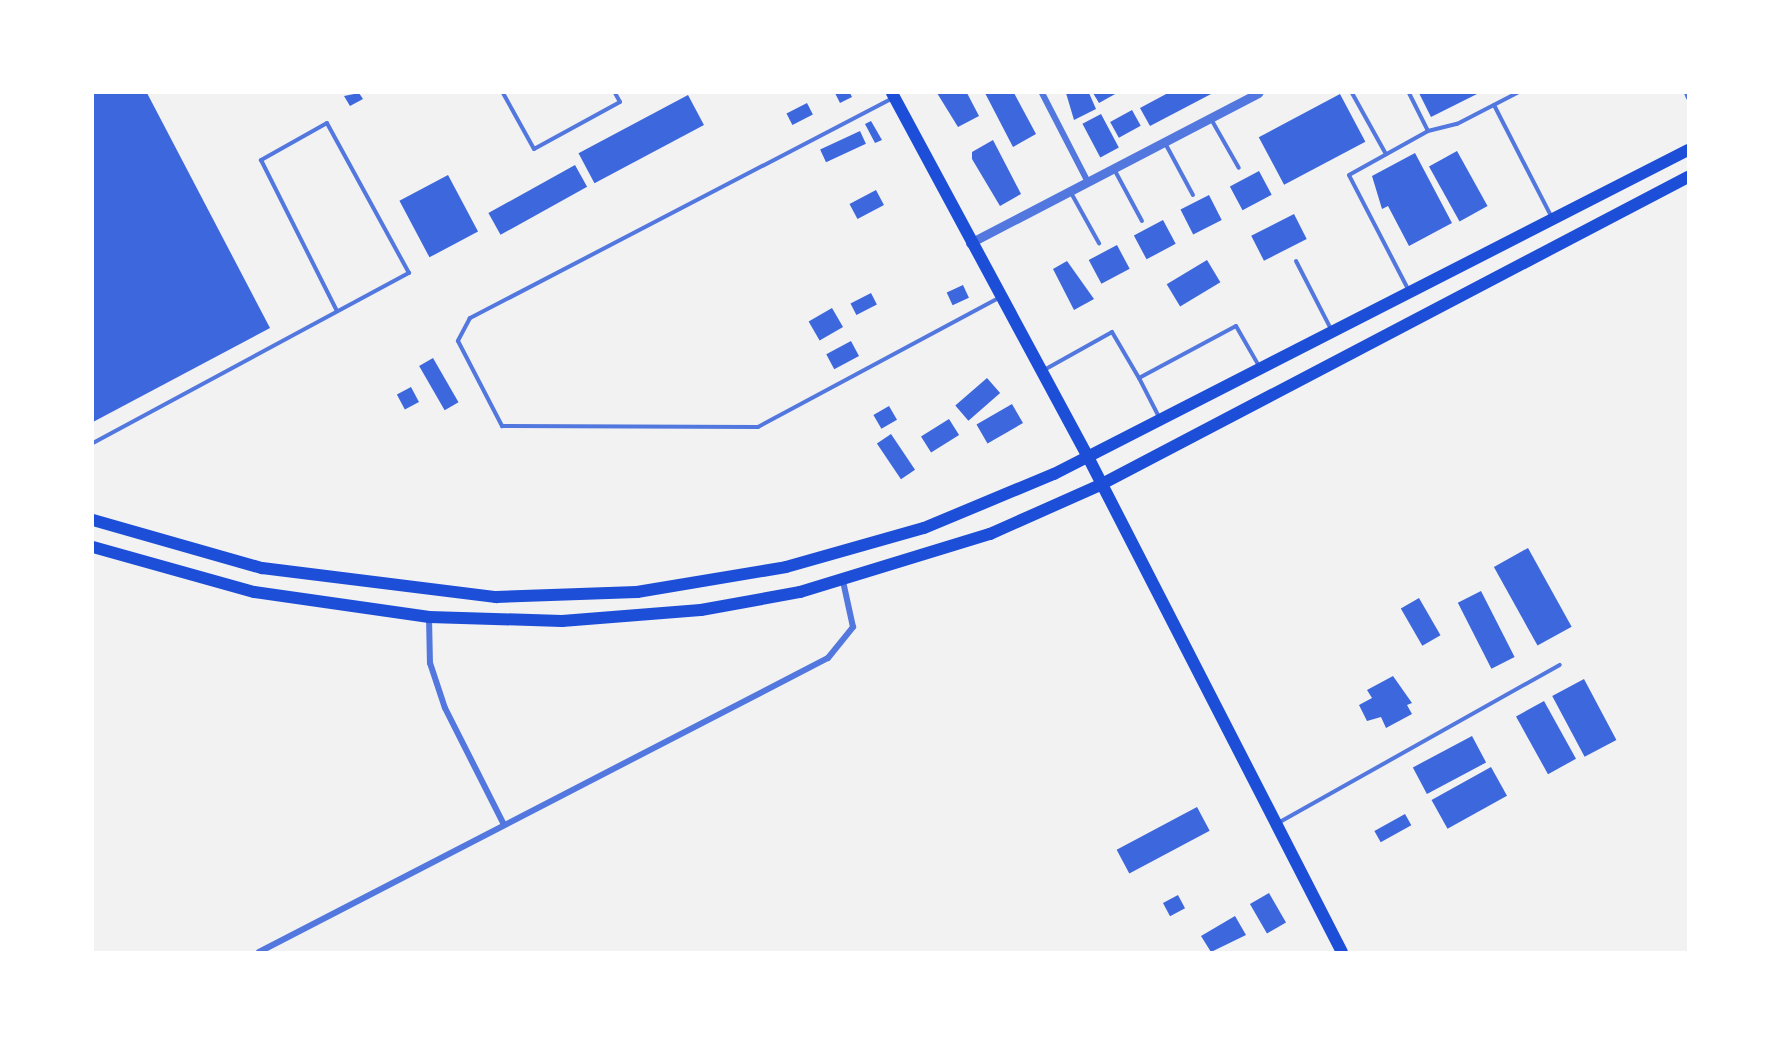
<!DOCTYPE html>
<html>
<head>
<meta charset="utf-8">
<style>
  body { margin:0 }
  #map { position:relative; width:1781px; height:1045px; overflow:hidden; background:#f2f2f2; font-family:Figtree,sans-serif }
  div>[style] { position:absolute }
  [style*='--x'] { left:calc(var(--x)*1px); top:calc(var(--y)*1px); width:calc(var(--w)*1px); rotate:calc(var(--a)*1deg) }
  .building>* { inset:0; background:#3d67dc; transform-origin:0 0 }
  .service>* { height:4px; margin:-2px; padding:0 2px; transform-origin:2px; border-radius:2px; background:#5277de }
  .minor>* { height:6px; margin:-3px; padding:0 3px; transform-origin:3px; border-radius:3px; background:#5277de }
  .tertiary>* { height:9px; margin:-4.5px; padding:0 4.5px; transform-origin:4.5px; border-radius:4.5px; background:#5277de }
  .primary>* { height:12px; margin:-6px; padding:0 6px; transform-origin:6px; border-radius:6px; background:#1d4ed8 }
  .trunk>* { height:12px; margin:-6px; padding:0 6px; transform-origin:6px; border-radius:6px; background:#1d4ed8 }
  span { translate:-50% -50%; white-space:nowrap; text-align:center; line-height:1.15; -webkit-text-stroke:4.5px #fff; paint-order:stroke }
  .frame { position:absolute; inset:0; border:94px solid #fff; pointer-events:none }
</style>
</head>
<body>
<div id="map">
  <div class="building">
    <i style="clip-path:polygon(93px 93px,147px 93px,270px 328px,93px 422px)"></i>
    <i style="clip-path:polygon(359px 93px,363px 99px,350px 106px,344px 96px)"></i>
    <i style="clip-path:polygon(835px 93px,850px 93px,852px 97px,840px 103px)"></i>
    <i style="clip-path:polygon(937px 93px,967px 93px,979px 116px,958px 127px)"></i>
    <i style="clip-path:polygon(985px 93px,1014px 93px,1036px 134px,1013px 147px)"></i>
    <i style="clip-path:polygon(1066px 93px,1089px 93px,1096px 109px,1074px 120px)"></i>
    <i style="clip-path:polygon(1093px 93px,1117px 93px,1099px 103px)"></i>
    <i style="clip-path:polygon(1168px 93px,1213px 93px,1150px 126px,1140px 108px)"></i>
    <i style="clip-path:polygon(1419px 93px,1479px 93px,1431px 117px)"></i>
    <i style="left:1340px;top:94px;width:54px;height:92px;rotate:62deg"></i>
    <i style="left:688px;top:95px;width:34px;height:124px;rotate:62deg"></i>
    <i style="left:807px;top:103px;width:13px;height:23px;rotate:63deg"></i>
    <i style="left:1132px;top:110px;width:18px;height:25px;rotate:61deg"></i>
    <i style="left:1101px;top:114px;width:38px;height:21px;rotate:62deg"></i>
    <i style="clip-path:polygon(871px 121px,882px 140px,875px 143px,865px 124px)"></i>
    <i style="left:860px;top:131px;width:14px;height:44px;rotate:65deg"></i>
    <i style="clip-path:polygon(993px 140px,1021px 194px,1000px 206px,972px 159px,972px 152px)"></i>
    <i style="left:1457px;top:151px;width:63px;height:32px;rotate:61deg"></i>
    <i style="clip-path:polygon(1415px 153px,1452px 223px,1409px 246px,1388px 206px,1382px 209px,1372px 176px)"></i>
    <i style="left:575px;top:165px;width:25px;height:99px;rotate:61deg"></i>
    <i style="left:1259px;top:171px;width:27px;height:33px;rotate:62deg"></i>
    <i style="left:448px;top:175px;width:64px;height:55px;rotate:62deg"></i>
    <i style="left:876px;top:190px;width:17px;height:30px;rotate:62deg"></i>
    <i style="left:1209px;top:195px;width:28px;height:32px;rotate:63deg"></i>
    <i style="left:1294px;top:214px;width:28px;height:48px;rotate:63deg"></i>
    <i style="left:1163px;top:220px;width:27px;height:33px;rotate:62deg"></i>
    <i style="left:1117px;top:245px;width:27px;height:32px;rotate:62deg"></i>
    <i style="left:1207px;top:260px;width:26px;height:47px;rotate:59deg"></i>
    <i style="clip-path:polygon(1067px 261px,1094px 299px,1074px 310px,1053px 269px)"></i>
    <i style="left:963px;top:285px;width:14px;height:18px;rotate:65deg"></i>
    <i style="left:871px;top:293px;width:13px;height:23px;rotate:63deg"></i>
    <i style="left:832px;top:308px;width:22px;height:27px;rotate:60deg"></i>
    <i style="left:851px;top:341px;width:17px;height:28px;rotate:62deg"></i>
    <i style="left:433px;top:358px;width:51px;height:16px;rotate:60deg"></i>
    <i style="left:987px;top:378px;width:20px;height:42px;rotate:49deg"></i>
    <i style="left:411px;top:387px;width:17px;height:16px;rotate:62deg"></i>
    <i style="left:1012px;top:404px;width:22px;height:41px;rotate:60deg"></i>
    <i style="left:889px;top:406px;width:16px;height:18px;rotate:60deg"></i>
    <i style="left:949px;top:419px;width:19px;height:33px;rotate:58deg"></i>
    <i style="left:891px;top:434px;width:43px;height:17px;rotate:56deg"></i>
    <i style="left:1528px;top:548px;width:90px;height:39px;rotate:61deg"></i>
    <i style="left:1481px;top:591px;width:74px;height:26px;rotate:63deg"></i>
    <i style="left:1419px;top:598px;width:43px;height:21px;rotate:60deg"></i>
    <i style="clip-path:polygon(1393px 676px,1412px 703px,1407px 705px,1412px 714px,1386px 728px,1381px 717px,1367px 721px,1359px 705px,1372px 698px,1367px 690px)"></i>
    <i style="left:1584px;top:679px;width:69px;height:36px;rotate:62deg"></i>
    <i style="left:1544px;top:701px;width:66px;height:32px;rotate:61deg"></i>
    <i style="left:1472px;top:736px;width:30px;height:67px;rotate:62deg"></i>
    <i style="left:1491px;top:767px;width:33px;height:68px;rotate:61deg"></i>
    <i style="left:1197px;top:807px;width:27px;height:91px;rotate:62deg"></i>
    <i style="left:1405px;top:814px;width:13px;height:35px;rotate:61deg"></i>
    <i style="left:1269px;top:893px;width:34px;height:22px;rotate:60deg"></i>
    <i style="left:1178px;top:895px;width:15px;height:17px;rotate:62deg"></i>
    <i style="clip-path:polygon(1235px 916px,1246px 935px,1211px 952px,1201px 936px)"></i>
  </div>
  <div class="service">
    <i style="--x:503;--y:93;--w:64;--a:61"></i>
    <i style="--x:534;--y:149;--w:98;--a:-28.7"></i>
    <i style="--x:620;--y:102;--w:10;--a:-119"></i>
    <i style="--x:1352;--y:93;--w:70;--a:60.9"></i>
    <i style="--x:1409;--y:93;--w:42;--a:63.4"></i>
    <i style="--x:1686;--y:93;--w:5;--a:68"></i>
    <i style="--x:891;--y:99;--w:475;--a:152.5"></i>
    <i style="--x:470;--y:318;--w:26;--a:118"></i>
    <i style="--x:458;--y:341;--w:96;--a:62.6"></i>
    <i style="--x:502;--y:426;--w:256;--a:0.2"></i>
    <i style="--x:758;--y:427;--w:273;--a:-28.2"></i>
    <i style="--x:1494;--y:105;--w:125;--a:62.8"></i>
    <i style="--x:1211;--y:119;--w:56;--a:60.3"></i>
    <i style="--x:1165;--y:143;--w:59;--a:61.7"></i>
    <i style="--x:1114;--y:169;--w:59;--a:61.7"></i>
    <i style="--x:1070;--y:191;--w:60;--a:60.9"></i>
    <i style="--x:1296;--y:261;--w:76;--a:62.8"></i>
    <i style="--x:1408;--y:289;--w:128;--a:-117.4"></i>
    <i style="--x:1349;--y:175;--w:90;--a:-29.1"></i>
    <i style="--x:1428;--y:131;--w:30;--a:-14"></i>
    <i style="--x:1457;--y:124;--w:68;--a:-27.3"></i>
    <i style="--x:1044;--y:370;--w:78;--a:-29.2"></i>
    <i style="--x:1112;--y:332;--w:53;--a:59.6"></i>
    <i style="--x:1159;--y:417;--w:44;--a:-117.1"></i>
    <i style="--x:1139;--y:378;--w:110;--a:-28.2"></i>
    <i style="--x:1236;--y:326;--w:46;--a:60.1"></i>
    <i style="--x:93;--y:443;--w:359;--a:-28.3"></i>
    <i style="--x:409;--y:273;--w:171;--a:-118.7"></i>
    <i style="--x:327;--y:123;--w:76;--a:150.7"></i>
    <i style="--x:261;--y:160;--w:169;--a:63.3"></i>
    <i style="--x:1278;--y:823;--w:323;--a:-29.3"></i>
  </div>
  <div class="minor">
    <i style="--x:1042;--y:93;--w:100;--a:62.7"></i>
    <i style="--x:429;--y:617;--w:46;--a:88.8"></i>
    <i style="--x:430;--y:663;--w:47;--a:71.6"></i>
    <i style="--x:445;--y:708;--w:131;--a:63.2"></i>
    <i style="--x:259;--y:952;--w:640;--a:-27.33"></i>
    <i style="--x:828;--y:658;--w:40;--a:-51"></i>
    <i style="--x:853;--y:627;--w:47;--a:-102.3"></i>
  </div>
  <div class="tertiary">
    <i style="--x:970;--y:243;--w:325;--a:-27.5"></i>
  </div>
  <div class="primary">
    <i style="--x:892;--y:93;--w:413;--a:61.7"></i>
    <i style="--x:1088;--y:457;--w:556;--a:62.84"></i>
  </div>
  <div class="trunk">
    <i style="--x:93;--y:520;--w:176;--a:15.9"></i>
    <i style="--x:262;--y:568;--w:236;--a:7.1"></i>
    <i style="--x:496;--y:597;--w:141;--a:-2"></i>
    <i style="--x:637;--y:592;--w:151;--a:-9.5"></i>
    <i style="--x:786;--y:567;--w:143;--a:-15.8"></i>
    <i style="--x:924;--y:528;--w:141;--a:-22.6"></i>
    <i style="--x:1054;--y:474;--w:712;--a:-27.07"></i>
    <i style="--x:93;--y:547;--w:167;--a:15.6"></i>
    <i style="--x:254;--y:592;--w:177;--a:8.1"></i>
    <i style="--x:429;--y:617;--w:133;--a:1.7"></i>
    <i style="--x:562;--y:621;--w:139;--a:-4.5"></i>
    <i style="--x:701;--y:610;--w:101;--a:-10.3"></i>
    <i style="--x:800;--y:592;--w:199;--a:-17"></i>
    <i style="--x:990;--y:534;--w:120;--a:-24"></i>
    <i style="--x:1100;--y:485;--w:664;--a:-27.65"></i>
  </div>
  <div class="frame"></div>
</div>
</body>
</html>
